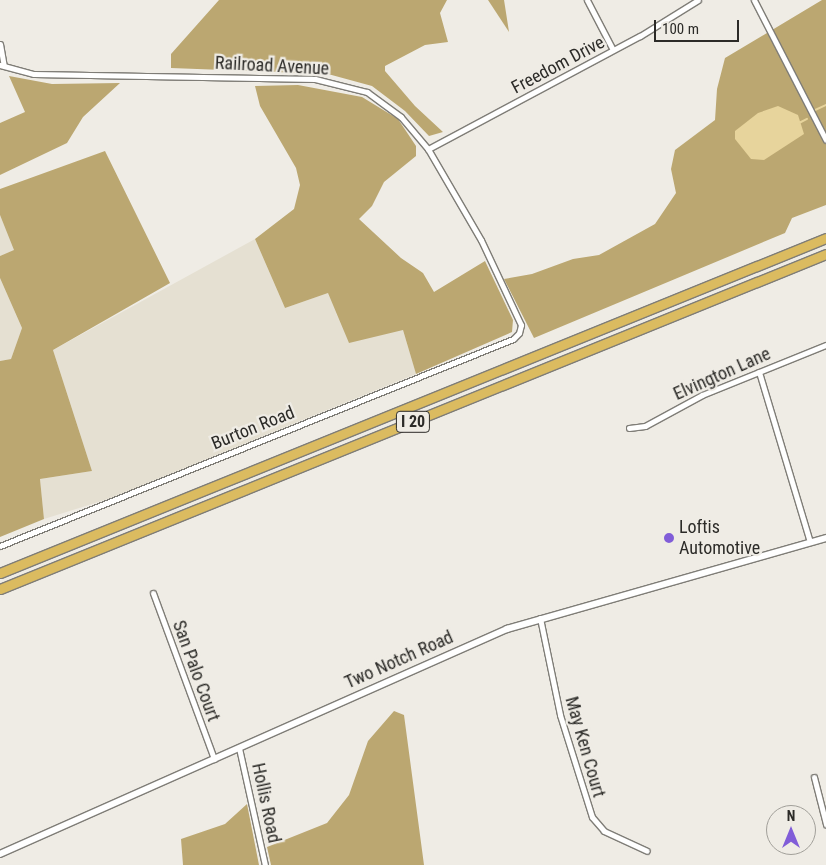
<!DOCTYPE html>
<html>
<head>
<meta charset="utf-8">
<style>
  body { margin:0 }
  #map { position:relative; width:826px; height:865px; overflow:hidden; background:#efece5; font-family:"Roboto Condensed",sans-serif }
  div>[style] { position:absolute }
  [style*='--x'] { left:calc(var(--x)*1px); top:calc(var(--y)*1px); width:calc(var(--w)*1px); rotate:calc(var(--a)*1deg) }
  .built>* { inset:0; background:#e5e0d2 }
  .forest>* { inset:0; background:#bba771 }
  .water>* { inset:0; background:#e7d49c }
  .stream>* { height:2px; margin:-1px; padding:0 1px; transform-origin:1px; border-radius:1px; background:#e7d49c }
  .roads { filter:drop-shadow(1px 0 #7f7d77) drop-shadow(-1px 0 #7f7d77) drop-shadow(0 1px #7f7d77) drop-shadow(0 -1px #7f7d77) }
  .minor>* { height:5px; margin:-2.5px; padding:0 2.5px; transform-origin:2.5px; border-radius:2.5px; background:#fff }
  .tertiary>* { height:5.5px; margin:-2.75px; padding:0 2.75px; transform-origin:2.75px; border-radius:2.75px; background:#fff }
  .motorway>* { height:9px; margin:-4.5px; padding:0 4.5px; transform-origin:4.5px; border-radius:4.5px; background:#dbbb60 }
  .dots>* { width:14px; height:14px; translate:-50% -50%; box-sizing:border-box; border:2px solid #efece5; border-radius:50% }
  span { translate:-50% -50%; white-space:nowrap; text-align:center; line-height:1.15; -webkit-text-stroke:4.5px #efece5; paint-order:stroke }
  .shield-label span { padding:1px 4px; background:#efece5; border:1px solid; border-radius:4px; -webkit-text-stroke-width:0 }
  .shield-label { font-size:16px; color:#2c2b28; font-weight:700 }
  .street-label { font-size:18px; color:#2c2b28 }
  .poi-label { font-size:18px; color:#2c2b28 }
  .left { translate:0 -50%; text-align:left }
  .north { position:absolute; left:766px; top:805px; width:50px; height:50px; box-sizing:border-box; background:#efece5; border:1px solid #a19f99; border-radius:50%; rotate:0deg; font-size:14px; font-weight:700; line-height:20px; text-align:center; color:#2c2b28 }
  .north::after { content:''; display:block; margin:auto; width:18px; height:22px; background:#815dd8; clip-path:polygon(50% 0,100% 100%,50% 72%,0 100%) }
  .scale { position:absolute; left:654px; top:20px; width:85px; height:22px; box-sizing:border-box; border:2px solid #2c2b28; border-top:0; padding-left:6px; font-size:15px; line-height:18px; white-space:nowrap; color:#2c2b28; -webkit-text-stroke:4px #efece5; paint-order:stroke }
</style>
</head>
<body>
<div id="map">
  <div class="built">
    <i style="clip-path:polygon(0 215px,15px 250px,0 256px)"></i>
    <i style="clip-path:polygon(255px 239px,285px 308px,328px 293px,403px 330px,416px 374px,108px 499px,44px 519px,40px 479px,92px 471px,53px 350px)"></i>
    <i style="clip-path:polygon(0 278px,22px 328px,11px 359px,0 361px)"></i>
  </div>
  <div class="forest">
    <i style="clip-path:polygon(219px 0,447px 0,440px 13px,448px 42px,425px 45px,385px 66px,385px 71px,415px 106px,443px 132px,429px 136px,405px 111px,372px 86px,328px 74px,171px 68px,171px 54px)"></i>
    <i style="clip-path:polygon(488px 0,504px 0,509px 32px)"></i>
    <i style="clip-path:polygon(822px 0,826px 0,826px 205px,792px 218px,785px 233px,534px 338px,504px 279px,532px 274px,573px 259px,599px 255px,655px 224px,676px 193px,671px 169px,675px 150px,715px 120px,717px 89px,725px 58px)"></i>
    <i style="clip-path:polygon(9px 76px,52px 84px,120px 83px,83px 117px,67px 143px,0 175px,0 123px,25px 112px)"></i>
    <i style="clip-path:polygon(298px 85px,362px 97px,398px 119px,416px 146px,416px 156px,384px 182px,372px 206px,359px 219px,401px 258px,423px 273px,434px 292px,485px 261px,513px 320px,512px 332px,416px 374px,403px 330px,349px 343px,328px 293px,285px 308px,255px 239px,294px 209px,300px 185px,296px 168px,260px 106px,255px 86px)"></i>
    <i style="clip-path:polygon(105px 151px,170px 283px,53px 350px,92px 471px,40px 479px,44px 519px,0 537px,0 361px,11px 359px,22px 328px,0 278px,0 256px,14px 250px,0 215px,0 189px)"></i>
    <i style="clip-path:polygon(394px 711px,404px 715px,424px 865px,271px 865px,267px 847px,327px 823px,349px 795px,368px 741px)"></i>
    <i style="clip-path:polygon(247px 804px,259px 865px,183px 865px,181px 839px,225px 824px)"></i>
  </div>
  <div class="water">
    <i style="clip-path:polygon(778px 106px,798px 115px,804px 134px,764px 160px,751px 159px,735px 139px,735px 131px,758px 113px)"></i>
  </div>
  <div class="stream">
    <i style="--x:813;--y:111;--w:14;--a:-25"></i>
    <i style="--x:799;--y:123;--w:9;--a:-27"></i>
  </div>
  <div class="roads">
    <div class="minor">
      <i style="--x:587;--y:0;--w:56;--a:62.5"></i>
      <i style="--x:754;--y:0;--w:157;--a:62.8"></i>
      <i style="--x:0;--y:44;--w:22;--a:80"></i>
      <i style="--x:0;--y:65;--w:35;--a:15"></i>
      <i style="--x:34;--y:74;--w:281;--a:1"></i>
      <i style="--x:315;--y:79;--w:54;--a:14"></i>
      <i style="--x:367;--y:92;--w:42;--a:36.3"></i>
      <i style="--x:401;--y:117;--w:42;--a:49.8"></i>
      <i style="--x:428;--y:149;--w:105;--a:59.8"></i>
      <i style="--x:481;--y:240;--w:94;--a:64.8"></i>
      <i style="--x:521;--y:325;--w:8;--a:104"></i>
      <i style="--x:519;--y:333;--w:8;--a:135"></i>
      <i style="--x:513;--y:339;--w:553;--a:158.03"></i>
      <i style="--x:428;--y:149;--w:240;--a:-28.1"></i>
      <i style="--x:640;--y:36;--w:68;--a:-31.8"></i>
      <i style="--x:759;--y:372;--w:177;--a:73.3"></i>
      <i style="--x:629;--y:428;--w:16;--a:-7"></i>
      <i style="--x:645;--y:426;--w:65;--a:-28.5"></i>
      <i style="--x:702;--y:395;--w:134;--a:-22"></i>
      <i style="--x:153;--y:593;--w:177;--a:69.8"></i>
      <i style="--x:540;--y:618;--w:99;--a:78.3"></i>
      <i style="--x:560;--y:715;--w:107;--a:72.6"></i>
      <i style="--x:592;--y:817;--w:18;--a:49"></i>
      <i style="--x:604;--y:831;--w:47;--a:24.9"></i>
      <i style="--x:239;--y:748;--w:120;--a:77.5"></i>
      <i style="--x:814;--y:777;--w:49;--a:75.7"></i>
    </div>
    <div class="tertiary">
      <i style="--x:0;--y:854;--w:555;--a:-23.93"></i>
      <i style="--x:507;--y:629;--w:332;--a:-15.9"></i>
    </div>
    <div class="motorway">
      <i style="--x:0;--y:573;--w:891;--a:-22.08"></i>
      <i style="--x:0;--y:589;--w:891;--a:-22.08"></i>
    </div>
  </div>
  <div class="dots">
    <i style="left:669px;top:538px;background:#815dd8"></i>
  </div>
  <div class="shield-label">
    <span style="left:413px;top:422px">I 20</span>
  </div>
  <div class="street-label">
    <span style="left:558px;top:65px;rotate:-28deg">Freedom Drive</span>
    <span style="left:272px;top:66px;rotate:3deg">Railroad Avenue</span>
    <span style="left:722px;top:374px;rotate:-24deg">Elvington Lane</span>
    <span style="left:253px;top:428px;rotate:-22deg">Burton Road</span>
    <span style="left:399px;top:660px;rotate:-24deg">Two Notch Road</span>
    <span style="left:196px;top:671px;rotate:70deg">San Palo Court</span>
    <span style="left:585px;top:747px;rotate:74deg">May Ken Court</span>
    <span style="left:266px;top:803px;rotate:78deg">Hollis Road</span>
  </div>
  <div class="poi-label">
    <span class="left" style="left:679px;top:538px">Loftis<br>Automotive</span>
  </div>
  <div class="north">N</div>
  <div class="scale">100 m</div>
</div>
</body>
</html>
